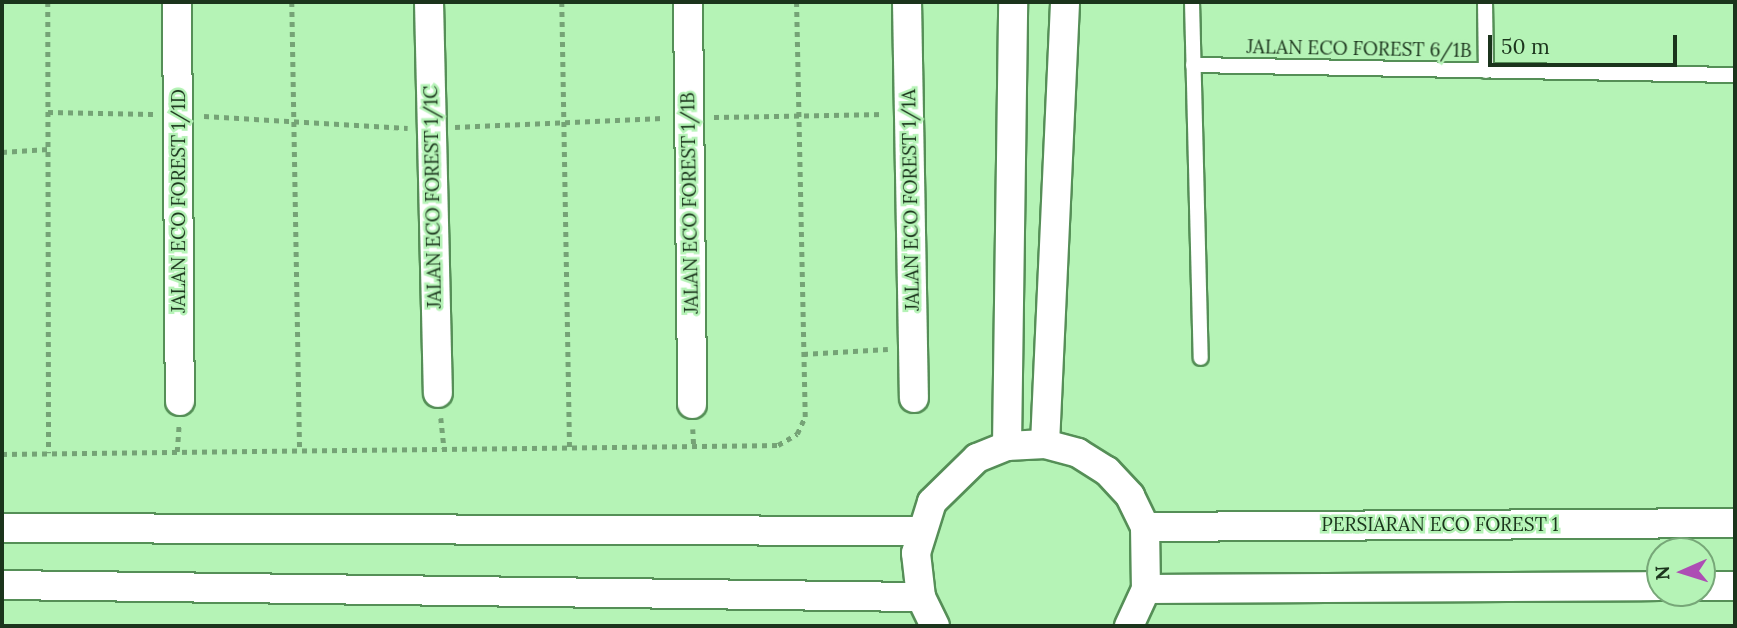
<!DOCTYPE html>
<html>
<head>
<meta charset="utf-8">
<style>
  body { margin:0 }
  #map { position:relative; width:1737px; height:628px; overflow:hidden; background:#b5f3b6; font-family:Lora,serif }
  div>[style] { position:absolute }
  [style*='--x'] { left:calc(var(--x)*1px); top:calc(var(--y)*1px); width:calc(var(--w)*1px); rotate:calc(var(--a)*1deg) }
  .path>* { height:4.5px; margin-top:-2.25px; transform-origin:0; background:repeating-linear-gradient(90deg,#75a376 0 5px,transparent 0 10px) }
  .roads { filter:drop-shadow(2px 0 #558f57) drop-shadow(-2px 0 #558f57) drop-shadow(0 2px #558f57) drop-shadow(0 -2px #558f57) }
  .service>* { height:14px; margin:-7px; padding:0 7px; transform-origin:7px; border-radius:7px; background:#fff }
  .minor>* { height:28px; margin:-14px; padding:0 14px; transform-origin:14px; border-radius:14px; background:#fff }
  span { translate:-50% -50%; white-space:nowrap; text-align:center; line-height:1.15; -webkit-text-stroke:5px #b5f3b6; paint-order:stroke }
  .street-label { font-size:19px; color:#1b341c }
  .frame { position:absolute; inset:0; border:4px solid #1b341c; pointer-events:none }
  .north { position:absolute; left:1646px; top:537px; width:70px; height:70px; box-sizing:border-box; background:#b5f3b6; border:2px solid #77a778; border-radius:50%; rotate:267deg; font-size:19px; font-weight:700; line-height:28px; text-align:center; color:#1b341c }
  .north::after { content:''; display:block; margin:auto; width:24px; height:32px; background:#ad4db4; clip-path:polygon(50% 0,100% 100%,50% 72%,0 100%) }
  .scale { position:absolute; left:1488px; top:35px; width:189px; height:32px; box-sizing:border-box; border:4px solid #1b341c; border-top:0; padding-left:9px; font-size:21px; line-height:24px; white-space:nowrap; color:#1b341c; -webkit-text-stroke:5px #b5f3b6; paint-order:stroke }
</style>
</head>
<body>
<div id="map">
  <div class="path">
    <i style="--x:48;--y:2;--w:451;--a:89.9"></i>
    <i style="--x:292;--y:2;--w:448;--a:89"></i>
    <i style="--x:562;--y:2;--w:446;--a:89"></i>
    <i style="--x:48;--y:112;--w:105;--a:1.1"></i>
    <i style="--x:204;--y:116;--w:204;--a:3.4"></i>
    <i style="--x:714;--y:117;--w:170;--a:-1"></i>
    <i style="--x:455;--y:127;--w:208;--a:-2.5"></i>
    <i style="--x:2;--y:152;--w:46;--a:-3.7"></i>
    <i style="--x:803;--y:354;--w:85;--a:-3.4"></i>
    <i style="--x:441;--y:418;--w:31;--a:84"></i>
    <i style="--x:693;--y:429;--w:17;--a:87"></i>
    <i style="--x:177;--y:452;--w:27;--a:-86"></i>
    <i style="--x:2;--y:454;--w:776;--a:-0.66"></i>
    <i style="--x:778;--y:445;--w:22;--a:-30"></i>
    <i style="--x:797;--y:434;--w:19;--a:-65"></i>
    <i style="--x:805;--y:417;--w:415;--a:-91.2"></i>
  </div>
  <div class="roads">
    <div class="service">
      <i style="--x:1192;--y:2;--w:356;--a:88.6"></i>
      <i style="--x:1485;--y:2;--w:69;--a:89.2"></i>
      <i style="--x:1193;--y:65;--w:542;--a:1.06"></i>
    </div>
    <div class="minor">
      <i style="--x:177;--y:2;--w:399;--a:89.6"></i>
      <i style="--x:429;--y:2;--w:391;--a:88.7"></i>
      <i style="--x:688;--y:2;--w:402;--a:89.4"></i>
      <i style="--x:907;--y:2;--w:396;--a:89"></i>
      <i style="--x:1045;--y:444;--w:442;--a:-87.4"></i>
      <i style="--x:1007;--y:446;--w:444;--a:-89.2"></i>
      <i style="--x:1145;--y:527;--w:590;--a:-0.39"></i>
      <i style="--x:2;--y:528;--w:918;--a:0.19"></i>
      <i style="--x:2;--y:585;--w:919;--a:0.75"></i>
      <i style="--x:1702;--y:586;--w:33;--a:0"></i>
      <i style="--x:1146;--y:589;--w:514;--a:-0.33"></i>
      <i style="--x:935;--y:626;--w:32;--a:-116"></i>
      <i style="--x:921;--y:597;--w:44;--a:-96.5"></i>
      <i style="--x:916;--y:553;--w:53;--a:-72.6"></i>
      <i style="--x:932;--y:502;--w:63;--a:-44.4"></i>
      <i style="--x:977;--y:458;--w:32;--a:-22"></i>
      <i style="--x:1007;--y:446;--w:38;--a:-3"></i>
      <i style="--x:1045;--y:444;--w:34;--a:15"></i>
      <i style="--x:1078;--y:453;--w:34;--a:32"></i>
      <i style="--x:1107;--y:471;--w:34;--a:47"></i>
      <i style="--x:1130;--y:496;--w:34;--a:64"></i>
      <i style="--x:1145;--y:527;--w:62;--a:89.1"></i>
      <i style="--x:1146;--y:589;--w:41;--a:114.7"></i>
    </div>
  </div>
  <div class="street-label">
    <span style="left:1359px;top:49px;rotate:1deg">JALAN ECO FOREST 6/1B</span>
    <span style="left:433px;top:197px;rotate:-91deg">JALAN ECO FOREST 1/1C</span>
    <span style="left:911px;top:200px;rotate:-91deg">JALAN ECO FOREST 1/1A</span>
    <span style="left:179px;top:201px;rotate:-90deg">JALAN ECO FOREST 1/1D</span>
    <span style="left:690px;top:203px;rotate:-91deg">JALAN ECO FOREST 1/1B</span>
    <span style="left:1440px;top:525px">PERSIARAN ECO FOREST 1</span>
  </div>
  <div class="frame"></div>
  <div class="north">N</div>
  <div class="scale">50 m</div>
</div>
</body>
</html>
